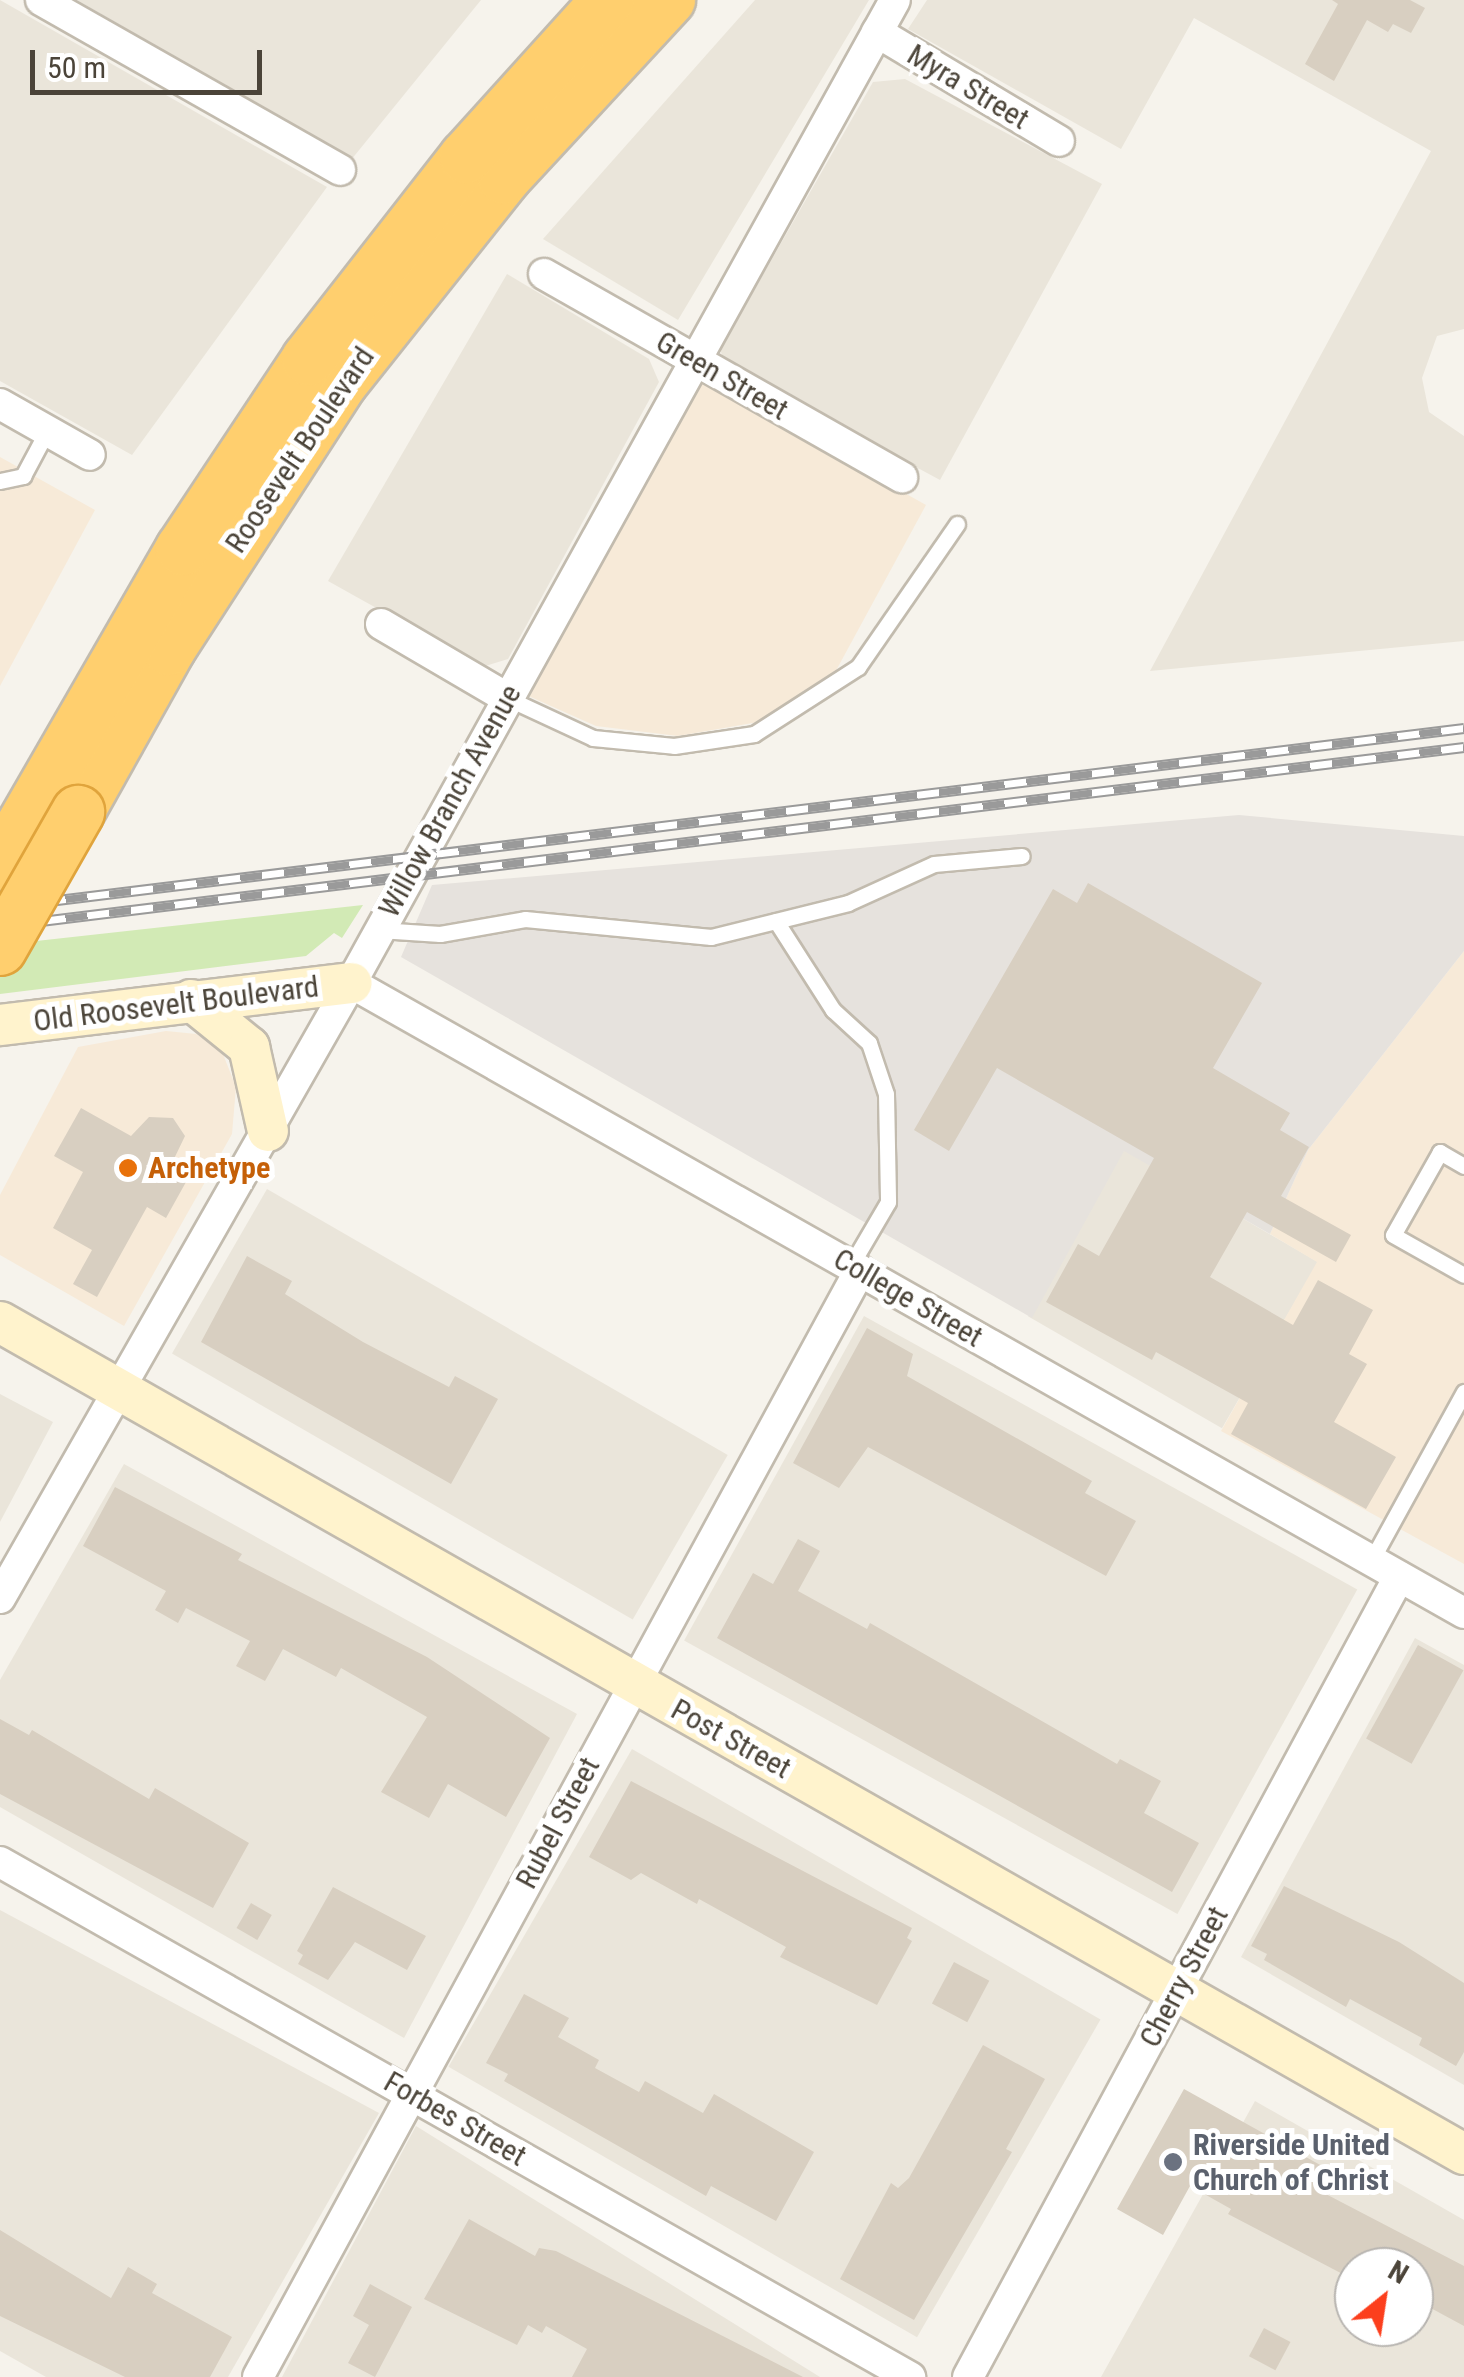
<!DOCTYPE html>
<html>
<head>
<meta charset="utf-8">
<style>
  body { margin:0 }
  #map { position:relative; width:1464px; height:2377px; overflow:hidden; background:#f6f3ec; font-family:"Roboto Condensed",sans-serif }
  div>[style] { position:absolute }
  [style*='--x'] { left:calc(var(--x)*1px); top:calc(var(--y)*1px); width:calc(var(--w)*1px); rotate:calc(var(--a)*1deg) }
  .residential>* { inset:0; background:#eae5da; transform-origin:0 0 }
  .commercial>* { inset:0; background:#f7ead8 }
  .industrial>* { inset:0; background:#e6e2dd }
  .green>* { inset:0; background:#d2eab5 }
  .building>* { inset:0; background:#d8cfc1; transform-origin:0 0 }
  .roads { filter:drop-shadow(2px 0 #c2bbae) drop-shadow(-2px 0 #c2bbae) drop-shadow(0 2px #c2bbae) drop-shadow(0 -2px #c2bbae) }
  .lane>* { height:15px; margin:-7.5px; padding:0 7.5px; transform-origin:7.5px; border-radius:7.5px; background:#fff }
  .street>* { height:30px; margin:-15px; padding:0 15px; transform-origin:15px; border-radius:15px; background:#fff }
  .secondary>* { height:40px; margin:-20px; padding:0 20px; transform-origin:20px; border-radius:20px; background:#fff3cd }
  .highway>* { height:52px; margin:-26px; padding:0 26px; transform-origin:26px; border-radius:26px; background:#ffcf6e }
  .rail>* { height:11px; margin-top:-5.5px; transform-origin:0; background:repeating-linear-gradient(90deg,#fff 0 22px,#9a9a9a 0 44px); box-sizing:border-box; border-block:2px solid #9a9a9a }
  .bridges { filter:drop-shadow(2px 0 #e0a43c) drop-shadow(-2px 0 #e0a43c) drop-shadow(0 2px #e0a43c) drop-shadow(0 -2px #e0a43c) }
  .highway-bridge>* { height:52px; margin:-26px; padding:0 26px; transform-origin:26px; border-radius:26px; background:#ffcf6e }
  .dots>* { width:28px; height:28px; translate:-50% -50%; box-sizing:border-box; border:5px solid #fff; border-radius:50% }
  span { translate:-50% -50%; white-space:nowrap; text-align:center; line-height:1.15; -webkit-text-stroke:10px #fff; paint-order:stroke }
  .street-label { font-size:30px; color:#4b4439 }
  .food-label { font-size:30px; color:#c56008; font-weight:700 }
  .left { translate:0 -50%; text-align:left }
  .worship-label { font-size:30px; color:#5b616d; font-weight:700 }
  .north { position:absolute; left:1334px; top:2247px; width:100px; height:100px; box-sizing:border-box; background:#fff; border:2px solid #b7b4b0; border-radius:50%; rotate:30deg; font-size:28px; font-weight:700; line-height:40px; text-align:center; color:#4b4439 }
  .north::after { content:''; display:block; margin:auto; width:35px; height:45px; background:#fc3f1d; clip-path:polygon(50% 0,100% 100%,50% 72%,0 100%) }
  .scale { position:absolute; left:30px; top:50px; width:232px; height:45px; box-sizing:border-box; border:5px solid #4b4439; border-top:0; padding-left:12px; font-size:30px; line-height:35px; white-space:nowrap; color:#4b4439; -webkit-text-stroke:8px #fff; paint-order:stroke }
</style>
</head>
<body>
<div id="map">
  <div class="residential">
    <i style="clip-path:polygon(0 0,327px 187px,132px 455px,0 381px)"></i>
    <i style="clip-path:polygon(77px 0,481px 0,351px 160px)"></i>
    <i style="clip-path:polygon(755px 0,869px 0,678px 320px,543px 239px)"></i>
    <i style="clip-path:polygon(927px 0,1464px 0,1464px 329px,1437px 336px,1422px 378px,1429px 412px,1464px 436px,1464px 641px,1150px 671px,1431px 151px,1194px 18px,1121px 149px,908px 29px)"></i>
    <i style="clip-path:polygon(905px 79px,1102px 184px,940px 480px,726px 364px,720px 350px,873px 82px)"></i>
    <i style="clip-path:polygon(507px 274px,649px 359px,659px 382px,508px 659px,482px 667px,328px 581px)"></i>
    <i style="left:1124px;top:1150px;width:224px;height:192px;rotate:30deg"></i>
    <i style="left:267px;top:1189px;width:532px;height:190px;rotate:30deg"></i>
    <i style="left:864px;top:1316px;width:564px;height:371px;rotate:29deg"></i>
    <i style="clip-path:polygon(0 1394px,53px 1422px,0 1522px)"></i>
    <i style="clip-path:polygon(124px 1464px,577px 1714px,404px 2038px,0 1807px,0 1680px)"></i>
    <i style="clip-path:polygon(1415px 1638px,1464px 1665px,1464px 2085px,1241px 1957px)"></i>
    <i style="left:632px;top:1749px;width:541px;height:367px;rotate:30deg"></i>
    <i style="clip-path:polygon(0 1910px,379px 2113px,228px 2377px,46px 2377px,0 2351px)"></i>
    <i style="clip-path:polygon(evenodd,1255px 2101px,1464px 2220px,1464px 2377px,1101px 2377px,1255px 2101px,1354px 2267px,1414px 2267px,1414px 2327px,1354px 2327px,1354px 2267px)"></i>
    <i style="clip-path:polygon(416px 2126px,820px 2377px,282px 2377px)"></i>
  </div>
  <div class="commercial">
    <i style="clip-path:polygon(704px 380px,926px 505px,832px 678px,769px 720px,678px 736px,596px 726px,524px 694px)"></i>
    <i style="clip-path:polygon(0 457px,95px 510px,0 686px)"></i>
    <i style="clip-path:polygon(1464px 951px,1464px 1564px,1221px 1431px,1317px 1262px,1270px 1234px,1308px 1150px)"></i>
    <i style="clip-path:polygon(166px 1031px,196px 1034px,221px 1049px,236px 1087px,232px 1134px,124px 1326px,0 1255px,0 1195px,78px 1047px)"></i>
  </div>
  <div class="industrial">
    <i style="clip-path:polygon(1239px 815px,1464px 836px,1464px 951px,1308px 1150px,1270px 1234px,1124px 1151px,1032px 1318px,401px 957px,432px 885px)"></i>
  </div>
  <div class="green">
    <i style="clip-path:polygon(363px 905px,342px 938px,334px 933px,306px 956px,0 994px,0 945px)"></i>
  </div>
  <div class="building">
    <i style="clip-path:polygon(1332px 0,1410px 0,1425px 8px,1411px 33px,1393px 24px,1388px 32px,1367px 20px,1334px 81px,1305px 64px,1338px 4px)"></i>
    <i style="clip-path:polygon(1088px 883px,1262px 983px,1213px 1068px,1290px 1113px,1280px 1130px,1309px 1147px,1281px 1196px,1351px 1235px,1336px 1262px,1247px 1212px,1210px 1277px,1293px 1325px,1318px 1280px,1373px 1310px,1349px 1354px,1367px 1364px,1334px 1422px,1396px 1457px,1366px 1509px,1231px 1434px,1248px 1403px,1156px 1352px,1152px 1360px,1046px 1302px,1078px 1244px,1099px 1256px,1154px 1158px,997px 1068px,949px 1151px,914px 1130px,1053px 889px,1077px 903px)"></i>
    <i style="clip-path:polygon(81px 1108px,131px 1136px,149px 1117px,173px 1118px,185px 1136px,172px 1163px,191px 1173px,166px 1218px,147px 1207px,97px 1297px,73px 1284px,92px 1250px,53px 1228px,83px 1172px,54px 1156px)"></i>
    <i style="clip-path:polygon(247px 1256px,292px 1281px,285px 1294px,363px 1342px,449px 1387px,455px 1376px,498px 1399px,451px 1484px,201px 1342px)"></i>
    <i style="clip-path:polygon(867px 1328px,913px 1354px,907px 1376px,1092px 1481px,1085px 1493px,1136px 1521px,1106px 1576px,868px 1447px,839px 1488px,793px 1463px)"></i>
    <i style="clip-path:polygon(115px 1487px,242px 1554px,238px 1560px,427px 1657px,550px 1738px,506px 1817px,448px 1784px,429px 1818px,381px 1792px,427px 1717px,341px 1668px,336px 1677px,283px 1649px,265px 1681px,236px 1666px,250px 1641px,186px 1608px,178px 1623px,155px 1610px,166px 1591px,83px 1546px)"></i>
    <i style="clip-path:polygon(798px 1539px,820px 1551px,798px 1591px,867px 1629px,870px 1623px,1117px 1764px,1120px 1759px,1161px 1781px,1144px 1813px,1199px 1843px,1172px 1892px,717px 1638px,753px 1573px,773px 1584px)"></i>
    <i style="left:1418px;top:1645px;width:52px;height:107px;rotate:29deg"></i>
    <i style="clip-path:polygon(0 1719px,29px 1735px,32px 1730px,149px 1799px,155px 1788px,249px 1843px,213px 1908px,0 1794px)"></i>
    <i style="clip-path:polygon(631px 1781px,912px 1928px,907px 1938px,912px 1941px,877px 2005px,780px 1957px,786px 1947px,699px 1899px,697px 1904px,641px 1873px,631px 1880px,589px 1857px)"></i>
    <i style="clip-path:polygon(1284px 1886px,1399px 1942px,1464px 1983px,1464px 2052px,1456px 2066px,1419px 2045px,1422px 2038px,1350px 1999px,1346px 2007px,1264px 1960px,1267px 1954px,1251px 1946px)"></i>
    <i style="clip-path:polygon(333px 1887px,426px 1936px,407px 1970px,355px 1942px,328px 1980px,298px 1964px,303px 1955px,297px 1951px)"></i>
    <i style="left:251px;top:1903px;width:24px;height:29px;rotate:30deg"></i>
    <i style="left:954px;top:1962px;width:40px;height:47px;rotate:28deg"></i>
    <i style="clip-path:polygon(524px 1994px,569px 2018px,558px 2037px,599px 2060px,595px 2068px,639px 2092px,645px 2081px,703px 2113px,714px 2094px,814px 2152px,776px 2221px,711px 2186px,706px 2196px,504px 2081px,508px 2074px,486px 2063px)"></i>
    <i style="clip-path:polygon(983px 2045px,1045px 2079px,1006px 2149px,1012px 2152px,914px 2320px,840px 2279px,891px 2183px,898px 2188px,909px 2178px)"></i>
    <i style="clip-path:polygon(1184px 2089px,1331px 2171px,1320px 2191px,1464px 2266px,1464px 2326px,1414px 2299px,1414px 2267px,1354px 2267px,1354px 2280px,1228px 2214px,1231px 2209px,1190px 2186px,1163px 2235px,1117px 2209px)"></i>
    <i style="clip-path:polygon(469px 2219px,535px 2256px,539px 2248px,556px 2251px,803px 2377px,572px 2377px,587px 2349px,546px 2326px,542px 2333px,528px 2325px,517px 2345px,424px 2299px)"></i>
    <i style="clip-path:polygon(0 2230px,111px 2298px,128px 2267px,157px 2284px,152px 2293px,232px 2337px,210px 2377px,125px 2377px,0 2316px)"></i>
    <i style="clip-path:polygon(370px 2284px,412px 2307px,375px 2377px,348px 2363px,369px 2325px,353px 2316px)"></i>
    <i style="left:1264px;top:2328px;width:30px;height:32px;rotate:28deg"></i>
  </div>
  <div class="roads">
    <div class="lane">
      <i style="--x:0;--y:481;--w:24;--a:-12"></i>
      <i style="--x:23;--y:476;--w:51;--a:-61.9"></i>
      <i style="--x:507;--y:698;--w:95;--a:24.9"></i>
      <i style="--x:593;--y:738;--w:81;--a:5.6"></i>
      <i style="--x:674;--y:746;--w:81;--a:-8.5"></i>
      <i style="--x:754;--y:734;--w:124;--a:-32.8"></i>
      <i style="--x:858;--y:667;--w:174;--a:-55.3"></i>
      <i style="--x:776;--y:921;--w:106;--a:57.4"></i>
      <i style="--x:833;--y:1010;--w:49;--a:42.5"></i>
      <i style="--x:869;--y:1043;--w:54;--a:71.6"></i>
      <i style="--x:886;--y:1094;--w:108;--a:88.9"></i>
      <i style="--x:888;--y:1202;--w:73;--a:120.4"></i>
      <i style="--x:379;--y:930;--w:61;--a:3.8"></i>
      <i style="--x:440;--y:934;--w:86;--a:-10"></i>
      <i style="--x:525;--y:919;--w:187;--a:5.5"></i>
      <i style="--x:711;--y:937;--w:141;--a:-13.9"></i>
      <i style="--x:848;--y:903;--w:94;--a:-24.4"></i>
      <i style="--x:934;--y:864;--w:88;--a:-5.2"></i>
      <i style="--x:1464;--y:1166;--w:28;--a:-150"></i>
      <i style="--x:1440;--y:1152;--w:95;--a:119.5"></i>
      <i style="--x:1393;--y:1235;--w:81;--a:29.4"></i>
      <i style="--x:1371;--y:1561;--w:193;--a:-61.2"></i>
    </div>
    <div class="street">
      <i style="--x:41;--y:0;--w:344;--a:29.6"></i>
      <i style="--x:877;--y:32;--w:212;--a:30.9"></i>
      <i style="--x:544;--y:274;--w:412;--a:29.6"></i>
      <i style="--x:0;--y:404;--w:103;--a:29.5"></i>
      <i style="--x:381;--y:624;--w:146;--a:30.4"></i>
      <i style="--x:351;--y:983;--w:1279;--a:29.51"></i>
      <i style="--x:0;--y:1598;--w:708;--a:-60.29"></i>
      <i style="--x:351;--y:983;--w:1123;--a:-61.04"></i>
      <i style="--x:0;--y:1862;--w:1046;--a:29.51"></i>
      <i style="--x:258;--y:2377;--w:1260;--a:-61.46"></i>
      <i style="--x:968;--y:2377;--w:909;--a:-61.69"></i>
    </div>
    <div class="secondary">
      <i style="--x:191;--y:1000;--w:75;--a:39"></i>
      <i style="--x:249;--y:1047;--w:86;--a:77.3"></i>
      <i style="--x:0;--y:1025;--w:354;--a:-6.8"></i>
      <i style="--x:0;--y:1322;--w:1684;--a:29.61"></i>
    </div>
    <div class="highway">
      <i style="--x:78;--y:812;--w:187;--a:-60.8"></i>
      <i style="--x:169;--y:649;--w:318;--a:-57.1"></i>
      <i style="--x:342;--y:382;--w:260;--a:-51.5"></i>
      <i style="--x:504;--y:178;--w:243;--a:-47.2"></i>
      <i style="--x:0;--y:864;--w:364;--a:-60"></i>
      <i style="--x:182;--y:549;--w:228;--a:-56.4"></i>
      <i style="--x:308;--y:359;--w:256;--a:-52"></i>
      <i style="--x:466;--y:157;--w:212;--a:-47.9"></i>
    </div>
  </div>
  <div class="rail">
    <i style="--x:0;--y:907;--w:1475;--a:-6.97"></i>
    <i style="--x:0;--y:926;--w:1475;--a:-6.97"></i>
  </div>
  <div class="bridges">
    <div class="highway-bridge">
      <i style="--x:0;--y:949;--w:158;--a:-60.3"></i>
    </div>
  </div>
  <div class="dots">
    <i style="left:128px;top:1168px;background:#e8710a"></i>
    <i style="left:1173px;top:2162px;background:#6b7280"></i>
  </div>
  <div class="street-label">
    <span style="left:968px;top:87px;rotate:31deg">Myra Street</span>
    <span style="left:722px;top:376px;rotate:30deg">Green Street</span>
    <span style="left:300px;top:450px;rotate:-56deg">Roosevelt Boulevard</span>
    <span style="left:450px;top:801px;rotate:-61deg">Willow Branch Avenue</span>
    <span style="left:176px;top:1004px;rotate:-7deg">Old Roosevelt Boulevard</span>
    <span style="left:908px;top:1298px;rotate:30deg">College Street</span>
    <span style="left:731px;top:1739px;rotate:29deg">Post Street</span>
    <span style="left:558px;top:1823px;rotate:-62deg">Rubel Street</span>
    <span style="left:1184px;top:1977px;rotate:-62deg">Cherry Street</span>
    <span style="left:455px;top:2119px;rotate:30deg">Forbes Street</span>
  </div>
  <div class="food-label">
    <span class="left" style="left:148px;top:1168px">Archetype</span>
  </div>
  <div class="worship-label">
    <span class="left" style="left:1193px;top:2162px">Riverside United<br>Church of Christ</span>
  </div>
  <div class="north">N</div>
  <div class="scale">50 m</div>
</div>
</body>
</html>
